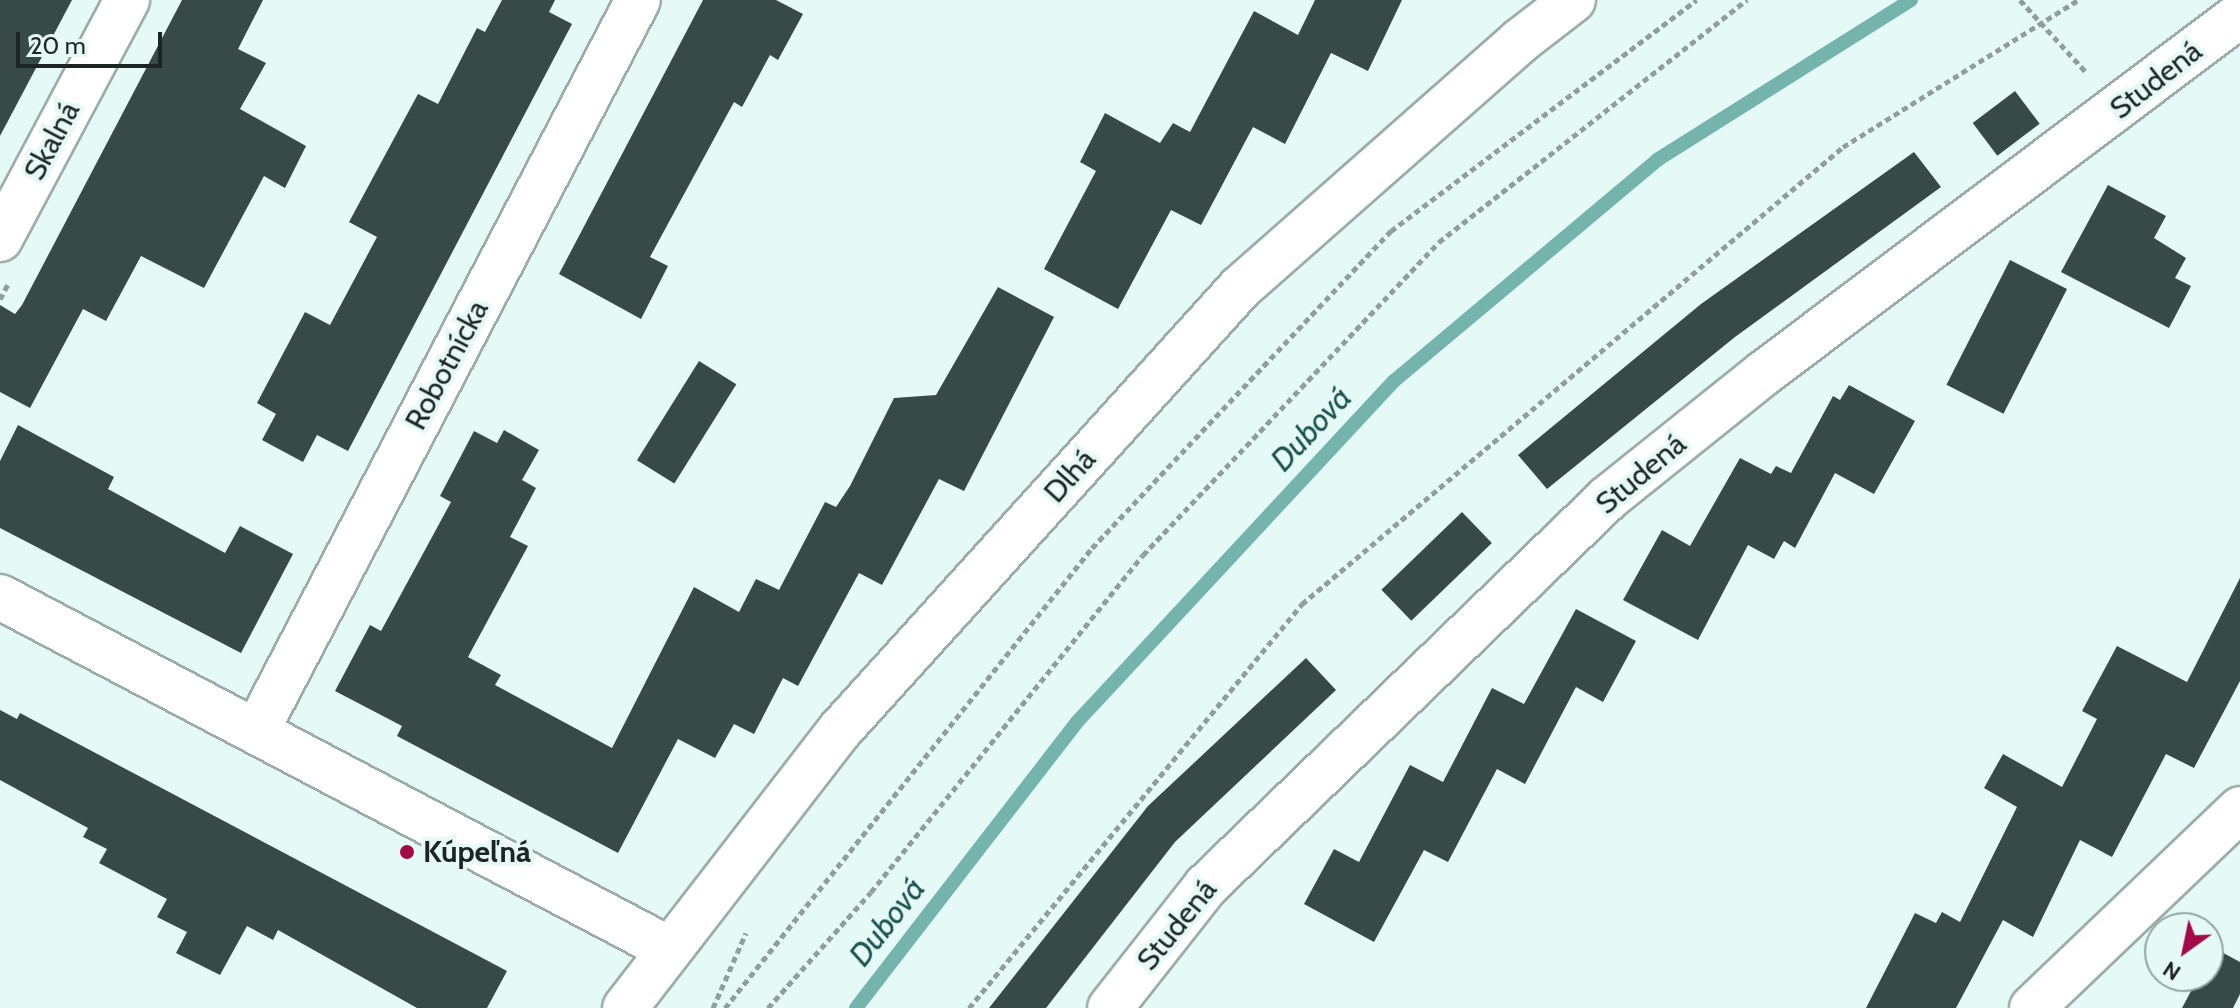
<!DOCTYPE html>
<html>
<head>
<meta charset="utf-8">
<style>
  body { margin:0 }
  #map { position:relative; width:2240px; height:1008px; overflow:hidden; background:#e5faf7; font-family:Cabin,sans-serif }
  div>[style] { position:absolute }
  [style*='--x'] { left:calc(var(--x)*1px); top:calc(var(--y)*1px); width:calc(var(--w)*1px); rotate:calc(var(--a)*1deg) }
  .stream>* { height:14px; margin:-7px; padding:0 7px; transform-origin:7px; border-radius:7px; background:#74b4ad }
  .building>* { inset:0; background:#384a47; transform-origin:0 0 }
  .path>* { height:5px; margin-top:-2.5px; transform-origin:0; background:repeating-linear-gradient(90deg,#909f9d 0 6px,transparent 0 10px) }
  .roads { filter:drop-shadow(2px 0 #9aadab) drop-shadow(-2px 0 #9aadab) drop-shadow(0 2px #9aadab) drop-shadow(0 -2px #9aadab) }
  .minor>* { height:44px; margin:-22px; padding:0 22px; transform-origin:22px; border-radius:22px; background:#fff }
  .dots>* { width:22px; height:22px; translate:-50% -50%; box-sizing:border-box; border:4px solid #e5faf7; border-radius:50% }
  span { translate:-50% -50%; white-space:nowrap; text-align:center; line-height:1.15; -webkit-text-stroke:8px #e5faf7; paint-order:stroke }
  .street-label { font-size:30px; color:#1d2524 }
  .poi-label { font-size:30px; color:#1d2524; font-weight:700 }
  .left { translate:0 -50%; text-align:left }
  .water-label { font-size:32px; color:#1b534e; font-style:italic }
  .north { position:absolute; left:2144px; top:912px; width:80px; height:80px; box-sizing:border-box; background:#e5faf7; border:2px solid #95a5a3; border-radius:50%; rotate:213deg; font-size:22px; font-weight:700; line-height:32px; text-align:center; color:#1d2524 }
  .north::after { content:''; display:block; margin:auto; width:28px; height:36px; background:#a30b48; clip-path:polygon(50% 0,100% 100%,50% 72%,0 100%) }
  .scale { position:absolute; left:16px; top:32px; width:146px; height:36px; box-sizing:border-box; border:4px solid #1d2524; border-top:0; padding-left:10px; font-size:24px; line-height:28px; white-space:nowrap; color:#1d2524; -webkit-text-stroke:6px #e5faf7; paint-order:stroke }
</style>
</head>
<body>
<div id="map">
  <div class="stream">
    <i style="--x:856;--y:1008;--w:361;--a:-52.3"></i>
    <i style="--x:1077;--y:722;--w:466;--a:-47.1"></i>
    <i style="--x:1394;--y:381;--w:344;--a:-40"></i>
    <i style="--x:1657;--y:160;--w:300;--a:-32.2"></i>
  </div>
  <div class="building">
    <i style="clip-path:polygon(0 0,72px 0,0 136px)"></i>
    <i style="clip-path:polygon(182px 0,263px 0,238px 49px,266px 63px,240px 109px,306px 146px,285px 188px,264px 176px,204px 288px,141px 256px,106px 321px,83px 309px,30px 408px,0 392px,0 305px,15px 314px,22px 305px)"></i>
    <i style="clip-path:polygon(502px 0,555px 0,549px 12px,572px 24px,348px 451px,317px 435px,303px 462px,262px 440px,276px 414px,257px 403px,305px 312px,330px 325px,377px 237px,349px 222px,418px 94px,438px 104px,477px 28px,485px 32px)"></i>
    <i style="clip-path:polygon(703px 0,776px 0,803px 14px,778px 60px,770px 55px,742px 107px,734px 102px,650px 257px,668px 266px,641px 319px,559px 274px)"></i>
    <i style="clip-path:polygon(1315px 0,1402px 0,1368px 71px,1331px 53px,1285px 144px,1253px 127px,1201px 225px,1171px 210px,1118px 309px,1044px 269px,1096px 171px,1080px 162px,1105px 113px,1160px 143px,1173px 123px,1190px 132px,1254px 11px,1298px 35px)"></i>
    <i style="left:2015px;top:91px;width:41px;height:53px;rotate:53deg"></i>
    <i style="clip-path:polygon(1914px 152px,1941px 187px,1735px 337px,1547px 489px,1518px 455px,1701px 304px)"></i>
    <i style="clip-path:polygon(2108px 185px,2166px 216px,2154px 238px,2186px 258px,2175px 278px,2191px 286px,2169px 328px,2061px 272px)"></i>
    <i style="left:2010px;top:260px;width:64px;height:140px;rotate:27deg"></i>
    <i style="clip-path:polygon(998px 287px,1054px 317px,964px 491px,939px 479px,882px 585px,859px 573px,798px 686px,783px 678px,754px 734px,734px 724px,715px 758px,678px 739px,618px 853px,397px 736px,402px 726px,335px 691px,370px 625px,381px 631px,451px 502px,440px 496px,474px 431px,497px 443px,504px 430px,539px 450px,522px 480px,536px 488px,510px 537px,528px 546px,468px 657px,501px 675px,495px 685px,612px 748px,694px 587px,739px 612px,756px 579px,779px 590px,825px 502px,836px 507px,850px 486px,894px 398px,936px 395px)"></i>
    <i style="left:699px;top:361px;width:44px;height:117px;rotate:32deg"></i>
    <i style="clip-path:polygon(1849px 385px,1915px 421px,1874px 494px,1835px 473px,1795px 548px,1784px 541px,1774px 559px,1748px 545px,1698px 640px,1623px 600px,1662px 530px,1690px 546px,1740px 458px,1771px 474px,1776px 466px,1791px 473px,1833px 396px,1840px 400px)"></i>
    <i style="clip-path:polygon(18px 425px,114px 477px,108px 489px,225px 553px,240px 526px,293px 554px,241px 653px,0 528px,0 461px)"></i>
    <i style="left:1462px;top:512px;width:43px;height:112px;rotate:46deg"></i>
    <i style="clip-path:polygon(2240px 578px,2240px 681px,2194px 768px,2166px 754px,2112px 857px,2080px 840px,2033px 937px,2003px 920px,1956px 1008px,1866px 1008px,1915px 913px,1936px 923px,1942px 912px,1960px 922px,2017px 807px,1984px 788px,2003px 754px,2062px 787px,2097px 719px,2082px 711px,2117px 646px,2187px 682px)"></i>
    <i style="clip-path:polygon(1576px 609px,1636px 641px,1603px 702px,1576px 687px,1525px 784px,1497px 769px,1448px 862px,1424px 850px,1374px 942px,1304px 904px,1334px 849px,1359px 862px,1410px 765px,1443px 782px,1492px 688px,1524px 704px)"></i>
    <i style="clip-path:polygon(1306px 658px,1336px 690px,1175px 842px,1046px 1008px,989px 1008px,1148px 806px)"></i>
    <i style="clip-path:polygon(0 710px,17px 719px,20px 713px,507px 971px,487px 1008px,417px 1008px,278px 930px,273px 940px,247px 926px,220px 975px,176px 953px,187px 932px,157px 917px,167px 899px,99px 863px,107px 849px,83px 837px,88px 828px,0 780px)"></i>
    <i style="clip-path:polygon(2214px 948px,2240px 962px,2240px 994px,2233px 1008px,2182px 1008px,2199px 976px,2208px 976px)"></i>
  </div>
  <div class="path">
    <i style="--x:2020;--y:0;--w:99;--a:47.5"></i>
    <i style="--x:0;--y:299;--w:17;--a:-62"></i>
    <i style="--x:713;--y:1008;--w:82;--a:-66.3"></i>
    <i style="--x:725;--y:1008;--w:588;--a:-51.42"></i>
    <i style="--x:1092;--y:548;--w:436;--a:-46.7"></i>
    <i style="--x:1391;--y:231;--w:383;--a:-37.1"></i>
    <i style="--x:768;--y:1008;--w:155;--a:-48.4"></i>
    <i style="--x:871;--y:892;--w:433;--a:-51.1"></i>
    <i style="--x:1143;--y:555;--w:431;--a:-46.6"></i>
    <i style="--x:1439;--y:242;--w:392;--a:-38.2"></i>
    <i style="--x:969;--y:1008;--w:524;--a:-50.5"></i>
    <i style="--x:1302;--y:604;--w:708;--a:-40.19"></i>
    <i style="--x:1843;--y:147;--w:277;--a:-32"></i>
  </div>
  <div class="roads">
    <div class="minor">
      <i style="--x:0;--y:239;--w:271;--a:-62"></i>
      <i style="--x:0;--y:597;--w:756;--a:27.75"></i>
      <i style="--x:257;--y:730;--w:823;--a:-62.44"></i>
      <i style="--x:625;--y:1008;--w:351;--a:-52.3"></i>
      <i style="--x:840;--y:730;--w:596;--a:-47.86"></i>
      <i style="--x:1240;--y:288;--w:373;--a:-41.4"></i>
      <i style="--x:1520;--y:41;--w:67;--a:-37.7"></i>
      <i style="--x:1110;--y:1008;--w:155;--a:-51.8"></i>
      <i style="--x:1206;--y:886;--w:559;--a:-43.98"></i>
      <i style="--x:1608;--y:498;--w:200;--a:-38.7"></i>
      <i style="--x:1764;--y:373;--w:596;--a:-36.95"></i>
      <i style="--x:2032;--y:1008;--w:288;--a:-43.7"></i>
    </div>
  </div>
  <div class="dots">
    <i style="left:407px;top:852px;background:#a30b48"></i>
  </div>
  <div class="street-label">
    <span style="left:2156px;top:80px;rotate:-38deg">Studená</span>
    <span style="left:52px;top:141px;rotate:-62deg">Skalná</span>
    <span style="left:447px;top:365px;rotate:-62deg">Robotnícka</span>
    <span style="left:1641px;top:474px;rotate:-40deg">Studená</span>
    <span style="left:1070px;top:476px;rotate:-48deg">Dlhá</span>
    <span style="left:1177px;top:925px;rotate:-51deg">Studená</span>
  </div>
  <div class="poi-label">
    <span class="left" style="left:423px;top:852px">Kúpeľná</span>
  </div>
  <div class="water-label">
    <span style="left:1311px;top:429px;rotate:-47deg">Dubová</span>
    <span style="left:887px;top:922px;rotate:-52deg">Dubová</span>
  </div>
  <div class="north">N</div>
  <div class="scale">20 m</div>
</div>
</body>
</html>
